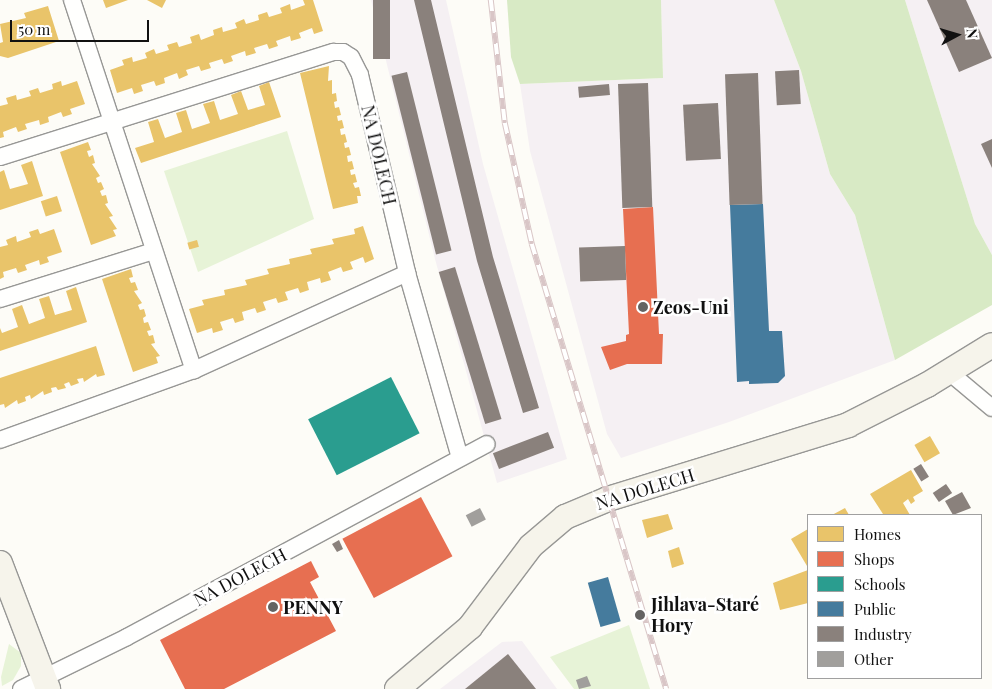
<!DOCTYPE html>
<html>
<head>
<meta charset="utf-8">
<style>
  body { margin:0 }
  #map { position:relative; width:992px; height:689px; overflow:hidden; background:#fdfcf7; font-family:"Playfair Display",serif }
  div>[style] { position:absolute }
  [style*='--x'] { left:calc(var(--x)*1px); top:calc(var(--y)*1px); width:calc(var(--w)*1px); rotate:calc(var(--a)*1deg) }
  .industrial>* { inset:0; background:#f5f0f3 }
  .green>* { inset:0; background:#e7f3d7 }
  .forest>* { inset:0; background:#d8eac5 }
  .homes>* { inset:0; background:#e9c46a; transform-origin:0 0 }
  .shops>* { inset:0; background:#e76f51; transform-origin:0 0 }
  .schools>* { inset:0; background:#2a9d8f; transform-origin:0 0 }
  .public>* { inset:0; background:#457b9d; transform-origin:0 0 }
  .industry>* { inset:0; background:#8a817c; transform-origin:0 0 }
  .building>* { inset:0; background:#a19f9c; transform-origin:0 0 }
  .roads { filter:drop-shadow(1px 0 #979795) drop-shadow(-1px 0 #979795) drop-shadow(0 1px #979795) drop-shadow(0 -1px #979795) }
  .street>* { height:16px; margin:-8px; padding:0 8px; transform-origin:8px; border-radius:8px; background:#fffffe }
  .secondary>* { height:24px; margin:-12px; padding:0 12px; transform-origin:12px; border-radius:12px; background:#f6f4eb }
  .rail>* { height:5.5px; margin-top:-2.75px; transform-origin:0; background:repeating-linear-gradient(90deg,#fff 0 11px,#d9c6c7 0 22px); box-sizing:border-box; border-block:1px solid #d9c6c7 }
  .dots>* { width:14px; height:14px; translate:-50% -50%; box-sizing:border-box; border:2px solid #fff; border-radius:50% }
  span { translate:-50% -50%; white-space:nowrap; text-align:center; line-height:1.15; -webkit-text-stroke:5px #fff; paint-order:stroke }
  .street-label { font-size:18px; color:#111 }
  .poi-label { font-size:18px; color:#111; font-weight:700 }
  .left { translate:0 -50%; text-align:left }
  .legend { position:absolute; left:807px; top:514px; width:175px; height:165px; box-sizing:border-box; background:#fff; border:1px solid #a0a0a0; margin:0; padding:6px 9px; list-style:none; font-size:15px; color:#111 }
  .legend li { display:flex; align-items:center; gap:10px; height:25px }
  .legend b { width:25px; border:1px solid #a0a0a0 }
  .north { position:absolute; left:932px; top:10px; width:50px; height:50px; -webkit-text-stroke:4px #fff; paint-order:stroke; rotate:84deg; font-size:14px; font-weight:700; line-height:20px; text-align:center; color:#111 }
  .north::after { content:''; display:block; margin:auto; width:18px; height:22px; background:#111; clip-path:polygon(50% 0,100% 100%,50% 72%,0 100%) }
  .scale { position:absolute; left:10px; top:20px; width:139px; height:22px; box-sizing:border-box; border:2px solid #111; border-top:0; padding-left:6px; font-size:15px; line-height:18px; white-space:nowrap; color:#111; -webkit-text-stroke:4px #fff; paint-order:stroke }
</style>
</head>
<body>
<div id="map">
  <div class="industrial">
    <i style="clip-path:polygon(371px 0,446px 0,483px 164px,567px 459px,497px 483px,435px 259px)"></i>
    <i style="clip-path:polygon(661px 0,774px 0,801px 71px,830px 174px,855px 215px,895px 360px,729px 422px,621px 458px,607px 434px,530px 151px,520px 84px,663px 78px)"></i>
    <i style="clip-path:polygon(905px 0,992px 0,992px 255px,975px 224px)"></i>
    <i style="clip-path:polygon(522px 641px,557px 689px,440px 689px,502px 642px)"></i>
  </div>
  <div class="green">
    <i style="clip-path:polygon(287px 131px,314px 219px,198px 272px,164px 171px)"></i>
    <i style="clip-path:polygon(629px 625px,650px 689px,574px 689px,550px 657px)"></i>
    <i style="clip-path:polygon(9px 644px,21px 653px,21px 666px,13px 680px,2px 686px,1px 677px)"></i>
  </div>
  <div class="forest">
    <i style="clip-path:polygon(507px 0,661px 0,663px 78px,520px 84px,511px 57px)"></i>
    <i style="clip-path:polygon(774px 0,905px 0,975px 224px,992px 255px,992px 305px,895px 360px,855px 215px,830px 174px,801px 71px)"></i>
  </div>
  <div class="homes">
    <i style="clip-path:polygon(103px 0,128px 0,106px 8px)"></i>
    <i style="clip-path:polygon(147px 0,166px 0,162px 8px)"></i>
    <i style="clip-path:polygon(303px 0,313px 0,323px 31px,314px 34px,312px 28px,299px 33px,301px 38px,291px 41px,290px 36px,276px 41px,278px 46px,269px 49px,267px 44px,254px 48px,256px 53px,246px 56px,245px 51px,231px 56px,233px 61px,224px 64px,222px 59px,209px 63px,211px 68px,201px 71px,199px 66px,186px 70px,188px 75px,179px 79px,177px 73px,164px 78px,165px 83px,156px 86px,154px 81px,141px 85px,143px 91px,134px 94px,132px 88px,117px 93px,110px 70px,124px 65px,122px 60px,132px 57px,133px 62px,147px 58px,145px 53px,154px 49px,156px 54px,169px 50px,167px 45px,177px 42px,179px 47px,192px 43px,190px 37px,199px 34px,201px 40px,214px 35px,213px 30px,222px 27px,223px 32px,237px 28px,235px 23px,244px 19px,246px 24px,259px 20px,258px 15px,267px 12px,269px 17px,282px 13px,280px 8px,290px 4px,291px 10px,305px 5px)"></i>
    <i style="clip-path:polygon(48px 6px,59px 41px,8px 58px,0 56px,0 43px,3px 42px,0 24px,26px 18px,24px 13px)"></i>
    <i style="clip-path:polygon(329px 66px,328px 81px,332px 80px,332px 94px,336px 93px,337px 101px,334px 102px,335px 108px,339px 107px,341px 115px,337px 116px,338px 121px,342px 120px,344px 128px,340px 129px,341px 135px,345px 134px,347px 142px,344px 143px,345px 148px,349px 147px,351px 155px,347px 156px,348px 162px,352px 161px,354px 169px,350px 170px,351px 175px,355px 174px,357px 182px,353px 183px,355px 188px,359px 187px,361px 196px,357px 196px,358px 203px,333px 209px,300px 73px)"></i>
    <i style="clip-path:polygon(61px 81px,62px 86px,77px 81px,85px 104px,70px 109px,72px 114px,63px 117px,61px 112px,48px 117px,49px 122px,40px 125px,39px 120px,25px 124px,27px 129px,18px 132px,16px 127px,3px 132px,4px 137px,0 138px,0 106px,8px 104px,6px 98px,16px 95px,17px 100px,31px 96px,29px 91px,38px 88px,40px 93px,53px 89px,52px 84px)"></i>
    <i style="clip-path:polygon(269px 82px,281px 117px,141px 163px,135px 148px,154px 142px,148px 122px,158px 119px,165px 138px,182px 132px,176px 113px,186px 110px,192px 129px,210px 123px,203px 104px,214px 101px,220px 120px,238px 114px,231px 95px,241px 91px,248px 110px,265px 105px,259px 86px)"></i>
    <i style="clip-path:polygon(88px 142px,91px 150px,87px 151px,89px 157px,93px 155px,95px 163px,92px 164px,100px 176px,96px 178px,98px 183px,101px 182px,104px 189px,100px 191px,102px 196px,106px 195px,108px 203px,105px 204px,113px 216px,109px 217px,117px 229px,113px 230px,116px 236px,91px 245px,60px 152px)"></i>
    <i style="clip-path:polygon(32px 161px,43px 196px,0 210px,0 172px,4px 170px,10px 189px,28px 184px,21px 165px)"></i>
    <i style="left:57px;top:196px;width:16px;height:17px;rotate:72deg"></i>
    <i style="clip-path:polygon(363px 226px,374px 259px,365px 263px,363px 257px,350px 262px,353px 269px,343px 272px,341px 267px,328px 272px,331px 280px,321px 283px,320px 278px,307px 282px,309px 290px,300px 293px,298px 288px,285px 292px,288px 300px,278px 303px,276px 298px,263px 302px,266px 310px,257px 313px,255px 308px,242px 312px,244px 320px,235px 323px,233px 318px,220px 322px,223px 330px,213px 333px,212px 328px,197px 333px,189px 309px,204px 305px,202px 300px,225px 295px,224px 290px,247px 285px,245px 280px,269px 274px,267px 269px,290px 264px,289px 259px,312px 254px,310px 249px,334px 244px,332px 239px,355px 234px,354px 229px)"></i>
    <i style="clip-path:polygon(38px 229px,40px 234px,54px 229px,62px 252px,47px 257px,49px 262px,40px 265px,39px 260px,25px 265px,27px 270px,18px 273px,16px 268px,3px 272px,4px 277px,0 279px,0 247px,8px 245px,6px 240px,16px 236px,17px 242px,31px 237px,29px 232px)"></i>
    <i style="left:197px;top:240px;width:7px;height:10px;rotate:74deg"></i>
    <i style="clip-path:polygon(131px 269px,133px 277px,129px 278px,131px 283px,135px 282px,138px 290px,134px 291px,142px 303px,138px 305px,140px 310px,144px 309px,146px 316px,143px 318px,144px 323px,148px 322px,151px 330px,147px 331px,149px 336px,153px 335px,155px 343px,151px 344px,160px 356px,156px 357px,158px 363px,133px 372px,102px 279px)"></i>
    <i style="clip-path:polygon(76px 287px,87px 322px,0 351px,0 328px,2px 333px,18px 327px,12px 309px,22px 305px,29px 324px,45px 318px,39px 299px,49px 296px,55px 315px,72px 310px,66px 291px)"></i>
    <i style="clip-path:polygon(96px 346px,105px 375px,97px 377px,96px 374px,84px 382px,83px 378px,77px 379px,79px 383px,71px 386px,69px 382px,64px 384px,66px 388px,58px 390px,56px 387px,51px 388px,52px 392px,44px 395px,43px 391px,31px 399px,30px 395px,25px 397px,26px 401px,18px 404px,17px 400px,5px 408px,4px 404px,0 405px,0 378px)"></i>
    <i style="left:930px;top:436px;width:20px;height:18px;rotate:60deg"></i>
    <i style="clip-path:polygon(911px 470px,923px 491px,913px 497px,915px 501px,911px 504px,908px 499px,903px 503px,910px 515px,883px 514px,870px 494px)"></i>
    <i style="clip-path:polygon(845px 508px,849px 515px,832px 515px)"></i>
    <i style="clip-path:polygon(668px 514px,673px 529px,647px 538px,642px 520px)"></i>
    <i style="clip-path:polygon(808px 529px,808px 565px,807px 566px,791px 539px)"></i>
    <i style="clip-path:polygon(679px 547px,684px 564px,672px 568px,668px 551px)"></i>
    <i style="clip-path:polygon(808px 570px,808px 603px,780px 610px,773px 583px)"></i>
  </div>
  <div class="shops">
    <i style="clip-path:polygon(653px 207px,659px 334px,663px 334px,662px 364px,627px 364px,610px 370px,601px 347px,626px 341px,626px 335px,629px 334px,623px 209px)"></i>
    <i style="left:421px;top:497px;width:67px;height:89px;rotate:62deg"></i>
    <i style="clip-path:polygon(311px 561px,319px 577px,310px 582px,336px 631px,224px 689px,185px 689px,160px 640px)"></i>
  </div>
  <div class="schools">
    <i style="left:391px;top:377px;width:63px;height:93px;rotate:63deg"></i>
  </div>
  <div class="public">
    <i style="clip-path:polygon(763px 204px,769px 331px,782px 331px,785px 376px,778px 383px,749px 384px,749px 381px,737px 382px,730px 205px)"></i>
    <i style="left:608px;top:577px;width:46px;height:21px;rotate:74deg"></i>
  </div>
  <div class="industry">
    <i style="left:373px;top:0;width:17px;height:59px"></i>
    <i style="clip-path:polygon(414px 0,431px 0,493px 257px,539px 408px,523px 413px,477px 261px)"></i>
    <i style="clip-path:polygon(927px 0,966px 0,992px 58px,959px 72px)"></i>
    <i style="left:799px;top:70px;width:34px;height:24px;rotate:87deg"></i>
    <i style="left:407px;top:72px;width:184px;height:16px;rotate:76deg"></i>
    <i style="left:758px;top:73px;width:131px;height:33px;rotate:88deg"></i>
    <i style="left:648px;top:83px;width:124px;height:30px;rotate:88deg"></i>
    <i style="left:609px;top:84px;width:11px;height:31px;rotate:85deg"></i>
    <i style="left:718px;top:103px;width:56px;height:35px;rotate:87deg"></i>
    <i style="clip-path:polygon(992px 139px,992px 168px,981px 144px)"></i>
    <i style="left:625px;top:246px;width:34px;height:46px;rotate:88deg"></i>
    <i style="left:455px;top:267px;width:159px;height:17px;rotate:73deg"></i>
    <i style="left:548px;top:432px;width:17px;height:59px;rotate:69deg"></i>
    <i style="left:921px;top:464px;width:15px;height:9px;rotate:58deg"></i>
    <i style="left:946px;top:484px;width:11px;height:16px;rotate:56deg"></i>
    <i style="clip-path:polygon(962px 492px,971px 508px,953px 515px,945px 501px)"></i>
    <i style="clip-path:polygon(339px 540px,343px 549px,337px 552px,332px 544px)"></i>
    <i style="clip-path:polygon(508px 654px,536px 689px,465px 689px)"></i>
  </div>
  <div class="building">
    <i style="left:480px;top:508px;width:13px;height:16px;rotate:63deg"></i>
    <i style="clip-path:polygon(587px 676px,591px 686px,579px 689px,576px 680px)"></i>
  </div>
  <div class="roads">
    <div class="street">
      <i style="--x:72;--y:0;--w:390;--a:71.8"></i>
      <i style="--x:0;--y:157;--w:350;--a:-17.5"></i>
      <i style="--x:334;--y:52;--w:9;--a:0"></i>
      <i style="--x:343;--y:52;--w:9;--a:32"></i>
      <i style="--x:351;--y:57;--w:20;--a:63"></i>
      <i style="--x:360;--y:75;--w:204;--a:76.6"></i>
      <i style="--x:407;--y:273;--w:234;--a:155.5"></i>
      <i style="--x:194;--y:370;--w:206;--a:160.2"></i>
      <i style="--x:407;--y:273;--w:192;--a:74"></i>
      <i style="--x:0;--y:299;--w:160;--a:-17.4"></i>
      <i style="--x:949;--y:372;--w:56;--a:39.9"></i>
      <i style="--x:21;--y:689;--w:118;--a:-26.1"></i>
      <i style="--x:127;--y:637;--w:408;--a:-28.2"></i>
    </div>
    <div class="secondary">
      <i style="--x:0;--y:563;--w:135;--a:69.1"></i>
      <i style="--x:397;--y:689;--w:96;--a:-40.3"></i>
      <i style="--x:470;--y:627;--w:101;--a:-53"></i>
      <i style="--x:531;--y:546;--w:45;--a:-40.5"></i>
      <i style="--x:565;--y:517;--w:47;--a:-22.7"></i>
      <i style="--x:608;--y:499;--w:251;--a:-17.1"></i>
      <i style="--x:848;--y:425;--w:89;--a:-26.9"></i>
      <i style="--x:927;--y:385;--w:76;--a:-31.6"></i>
    </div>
  </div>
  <div class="rail">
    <i style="--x:491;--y:0;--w:124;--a:83.5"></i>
    <i style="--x:505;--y:123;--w:124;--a:77.4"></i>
    <i style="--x:532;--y:244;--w:465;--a:73.2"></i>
  </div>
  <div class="dots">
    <i style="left:643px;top:307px;background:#646362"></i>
    <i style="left:273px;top:607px;background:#646362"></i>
    <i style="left:640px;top:615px;background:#646362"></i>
  </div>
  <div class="street-label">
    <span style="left:379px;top:155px;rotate:77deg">NA DOLECH</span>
    <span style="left:645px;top:489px;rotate:-17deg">NA DOLECH</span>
    <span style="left:240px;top:577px;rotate:-28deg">NA DOLECH</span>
  </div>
  <div class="poi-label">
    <span class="left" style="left:653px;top:307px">Zeos-Uni</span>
    <span class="left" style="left:651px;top:615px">Jihlava-Staré<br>Hory</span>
    <span class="left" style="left:283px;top:607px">PENNY</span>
  </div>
  <ul class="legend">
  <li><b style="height:14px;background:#e9c46a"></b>Homes</li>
  <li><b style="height:14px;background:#e76f51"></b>Shops</li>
  <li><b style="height:14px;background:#2a9d8f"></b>Schools</li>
  <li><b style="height:14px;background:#457b9d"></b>Public</li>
  <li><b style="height:14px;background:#8a817c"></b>Industry</li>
  <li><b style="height:14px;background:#a19f9c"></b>Other</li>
  </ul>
  <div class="north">N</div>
  <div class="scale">50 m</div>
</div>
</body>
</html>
